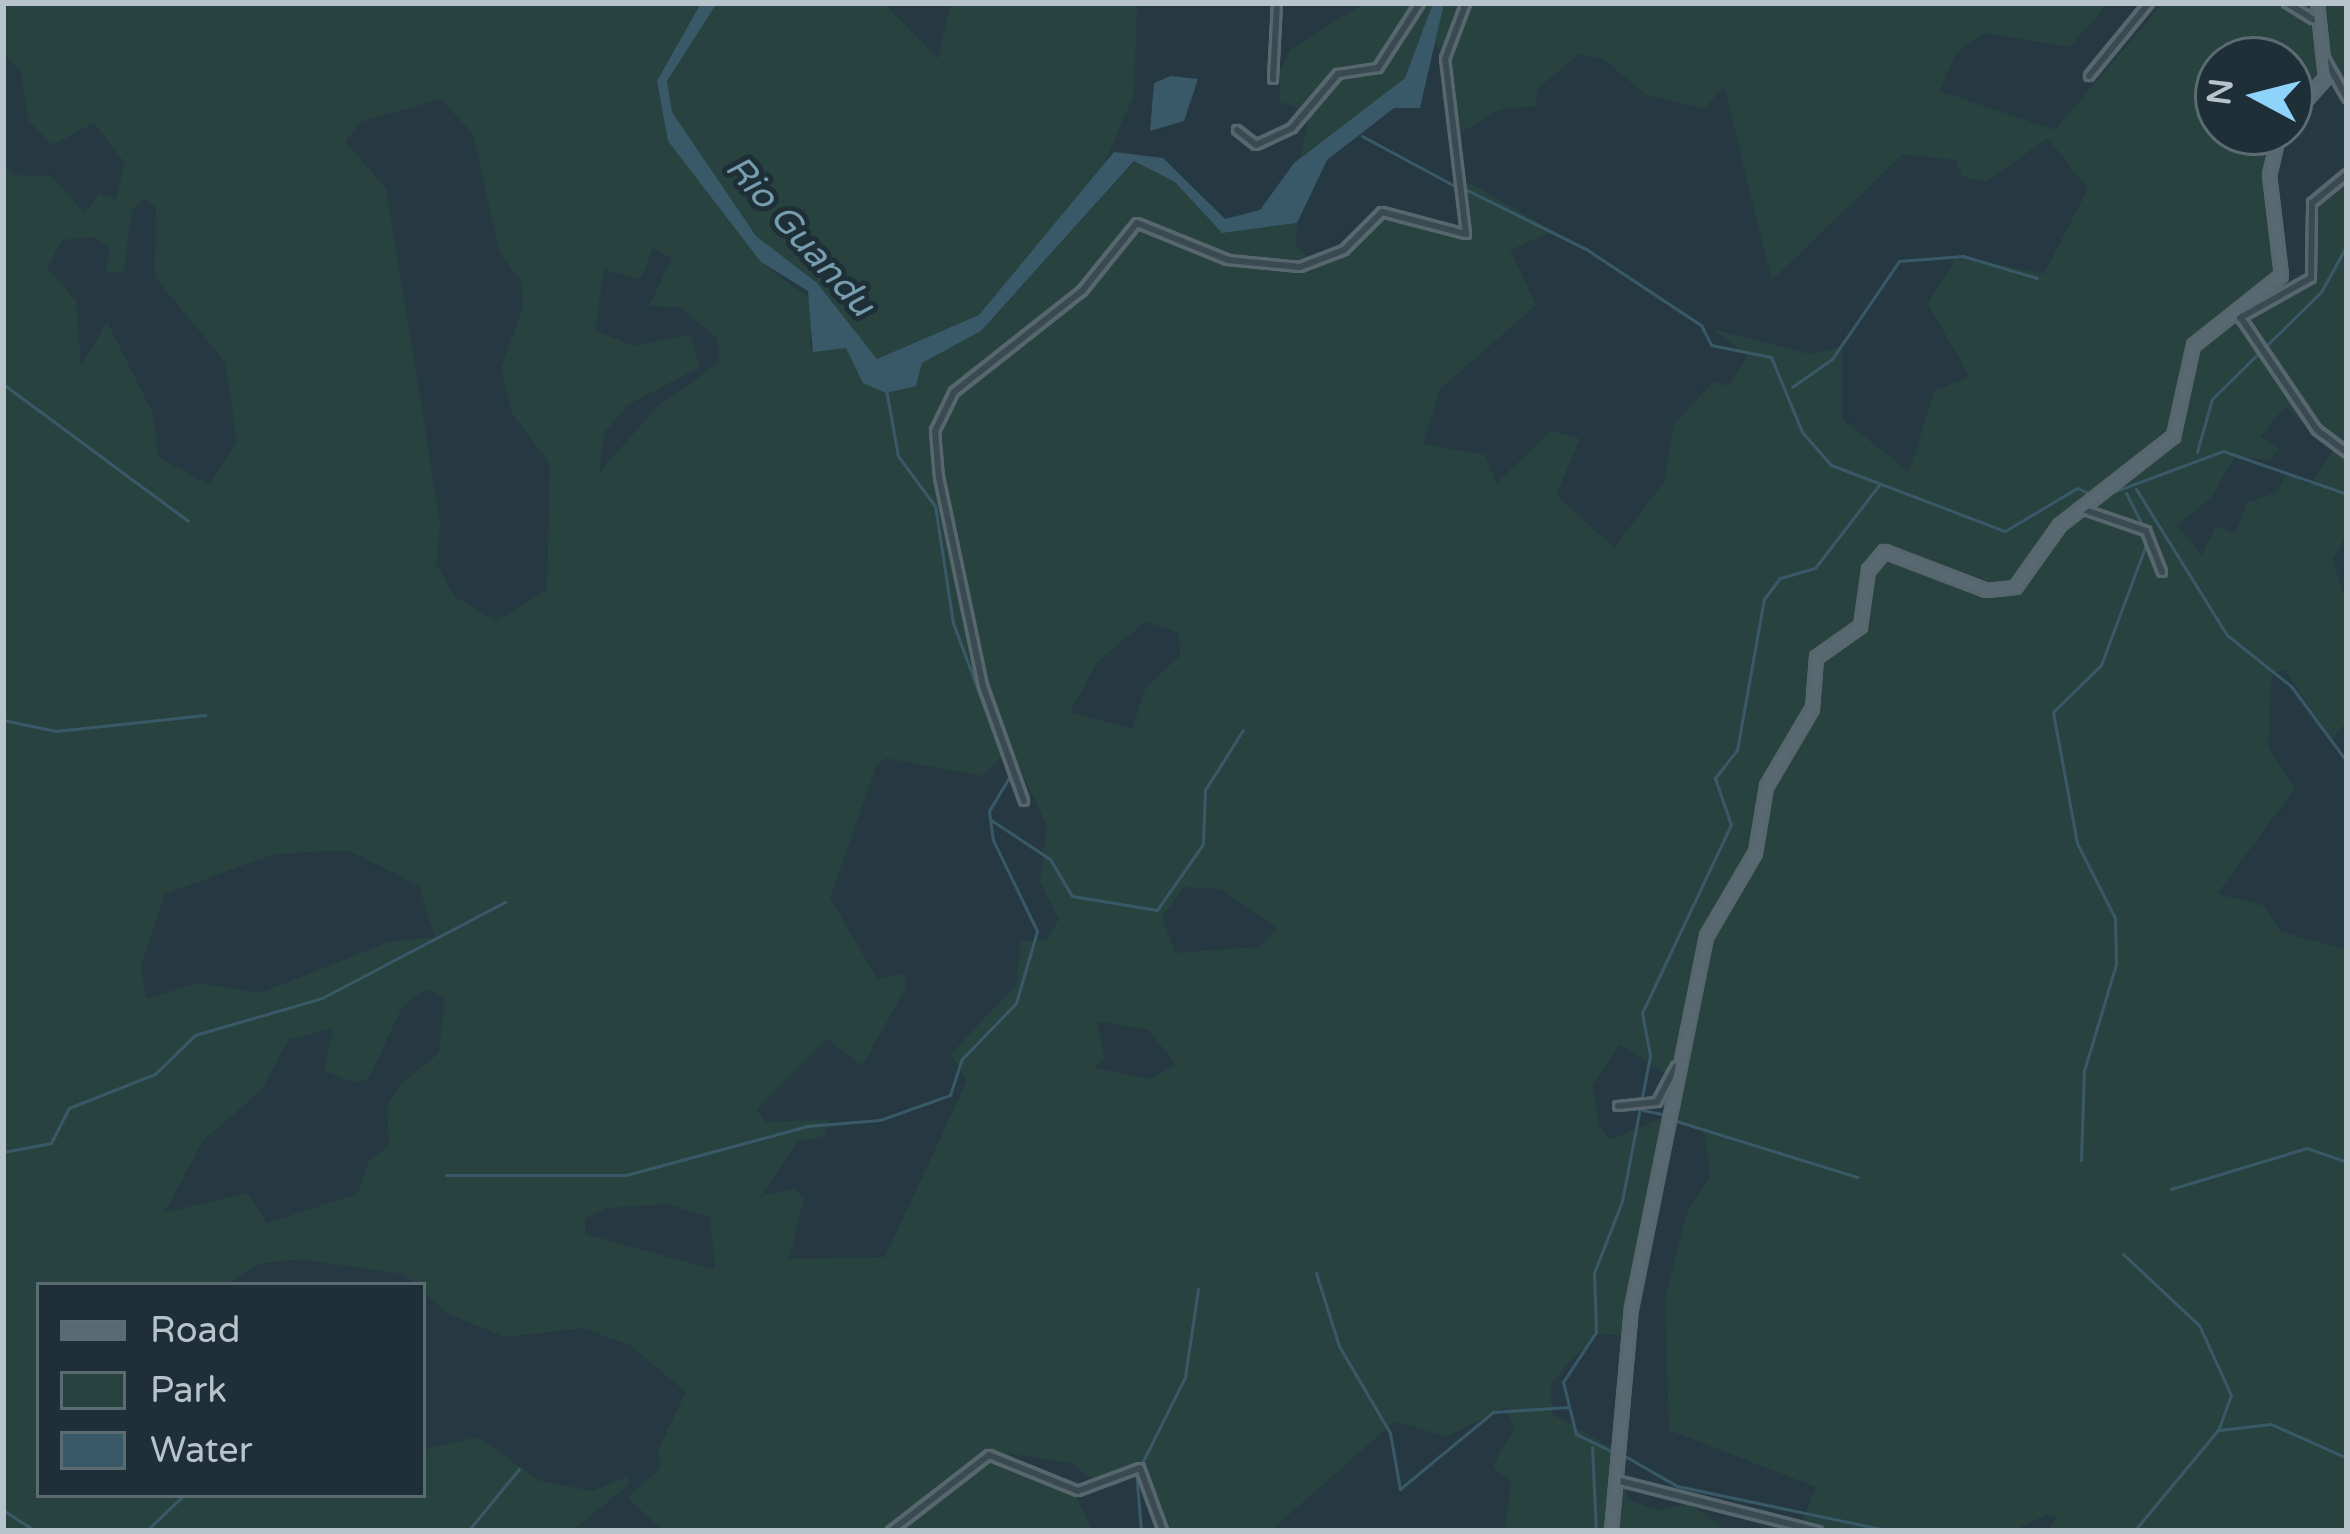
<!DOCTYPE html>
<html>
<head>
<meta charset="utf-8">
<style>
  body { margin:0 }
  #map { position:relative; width:2350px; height:1534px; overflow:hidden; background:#263942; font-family:"Varela Round",sans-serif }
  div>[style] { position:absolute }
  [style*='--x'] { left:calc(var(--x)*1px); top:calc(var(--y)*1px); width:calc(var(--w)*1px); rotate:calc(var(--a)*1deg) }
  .green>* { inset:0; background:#28433f }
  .water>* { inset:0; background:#395968 }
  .stream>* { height:3px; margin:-1.5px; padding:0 1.5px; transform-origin:1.5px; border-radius:1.5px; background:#395968 }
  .roads { filter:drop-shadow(3px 0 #58676e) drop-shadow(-3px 0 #58676e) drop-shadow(0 3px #58676e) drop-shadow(0 -3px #58676e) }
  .minor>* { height:6px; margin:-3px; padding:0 3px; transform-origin:3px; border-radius:3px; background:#3a4a51 }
  .major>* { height:9px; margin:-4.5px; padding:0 4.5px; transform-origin:4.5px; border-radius:4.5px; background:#586971 }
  span { translate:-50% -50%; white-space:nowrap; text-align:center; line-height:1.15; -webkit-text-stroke:10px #1f2f37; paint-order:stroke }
  .water-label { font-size:36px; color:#779dae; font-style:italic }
  .frame { position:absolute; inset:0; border:6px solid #b7c4cb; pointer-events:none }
  .legend { position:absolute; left:36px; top:1282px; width:390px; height:216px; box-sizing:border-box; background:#1f2f37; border:3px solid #5c6b72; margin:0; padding:15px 21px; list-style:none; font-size:36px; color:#b7c4cb }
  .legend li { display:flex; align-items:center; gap:24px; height:60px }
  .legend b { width:60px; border:3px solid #5c6b72 }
  .north { position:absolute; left:2194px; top:36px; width:120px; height:120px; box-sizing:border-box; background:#1f2f37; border:3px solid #5c6b72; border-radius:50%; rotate:277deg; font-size:33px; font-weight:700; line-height:48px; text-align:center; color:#b7c4cb }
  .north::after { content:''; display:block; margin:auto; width:42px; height:54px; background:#8ed3f9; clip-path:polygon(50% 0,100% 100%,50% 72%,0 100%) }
</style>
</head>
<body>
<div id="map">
  <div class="green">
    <i style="clip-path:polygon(evenodd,3px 3px,701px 3px,657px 81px,668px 141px,767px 267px,816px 303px,809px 347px,846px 348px,886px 393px,916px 386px,922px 363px,981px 331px,1135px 161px,1175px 182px,1222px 233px,1297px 223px,1296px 247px,1317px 267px,1392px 211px,1463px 230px,1464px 180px,1553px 231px,1510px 250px,1536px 305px,1440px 389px,1423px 444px,1485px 455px,1496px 484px,1551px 431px,1580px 439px,1556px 495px,1614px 548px,1664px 482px,1674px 424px,1713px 382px,1729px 386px,1748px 356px,1713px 329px,1809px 354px,1842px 347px,1842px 419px,1909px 472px,1935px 390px,1970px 377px,1928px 304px,1957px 256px,2044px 274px,2088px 189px,2048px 138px,1985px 182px,1962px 176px,1956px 160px,1903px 154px,1772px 280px,1724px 86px,1704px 109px,1646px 95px,1605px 60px,1579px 54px,1537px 89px,1536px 106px,1501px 109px,1454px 136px,1441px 97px,1451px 62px,1430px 38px,1444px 3px,2108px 3px,2070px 47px,1984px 33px,1956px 52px,1940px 91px,2055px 130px,2163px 3px,2347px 3px,2347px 97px,2329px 70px,2290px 120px,2290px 60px,2218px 60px,2218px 132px,2280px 132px,2270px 186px,2285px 274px,2245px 314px,2304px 284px,2306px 202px,2347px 173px,2347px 533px,2333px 560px,2347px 607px,2347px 721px,2332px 739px,2285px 670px,2272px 674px,2268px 747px,2295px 788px,2217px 894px,2265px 906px,2281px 932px,2347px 950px,2347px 1531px,2049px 1531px,2056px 1517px,2046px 1515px,2012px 1531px,1749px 1531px,1803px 1520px,1816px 1487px,1669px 1430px,1665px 1300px,1687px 1213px,1710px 1176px,1705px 1133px,1674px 1118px,1665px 1073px,1620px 1045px,1593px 1085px,1599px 1126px,1610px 1140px,1667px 1116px,1627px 1336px,1599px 1334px,1572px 1359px,1551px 1384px,1552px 1414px,1622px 1454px,1628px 1500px,1660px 1511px,1689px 1503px,1727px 1531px,1505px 1531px,1511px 1481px,1492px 1468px,1514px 1428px,1506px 1407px,1446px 1437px,1395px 1421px,1270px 1531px,1166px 1531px,1148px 1465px,1096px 1481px,1071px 1463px,1005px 1453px,1072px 1487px,1092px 1531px,664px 1531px,628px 1498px,661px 1467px,658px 1450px,686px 1392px,630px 1345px,583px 1328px,505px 1337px,448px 1314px,404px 1274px,300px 1259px,257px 1264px,226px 1285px,39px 1285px,39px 1495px,423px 1495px,423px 1450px,477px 1437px,540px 1481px,592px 1491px,629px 1476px,628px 1485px,572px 1531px,3px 1531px,3px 159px,13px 175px,50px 176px,85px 213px,99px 194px,116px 199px,125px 163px,94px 123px,52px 145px,28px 120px,21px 70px,3px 55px,3px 3px,441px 99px,473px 134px,500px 253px,521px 281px,524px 306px,501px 368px,512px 413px,550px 464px,547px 590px,496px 621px,455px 597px,436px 564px,440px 522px,386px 188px,345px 142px,360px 122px,441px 99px,3px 3px,145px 199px,156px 208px,155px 277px,225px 362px,237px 441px,209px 485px,158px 457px,153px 414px,107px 322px,81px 367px,76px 301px,47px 268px,62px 240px,93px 237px,110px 247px,106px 273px,124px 271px,132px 209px,145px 199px,3px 3px,653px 248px,672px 258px,649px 306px,680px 307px,717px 338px,720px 362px,658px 406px,599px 473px,604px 433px,627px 405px,700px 367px,690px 335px,633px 346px,595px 330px,604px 269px,640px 280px,653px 248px,3px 3px,2285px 406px,2333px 451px,2310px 485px,2287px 473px,2277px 492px,2247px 503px,2235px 534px,2216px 526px,2202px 555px,2176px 525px,2210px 499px,2235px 456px,2269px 460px,2280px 448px,2260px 437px,2285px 406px,3px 3px,1146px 621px,1179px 633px,1180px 656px,1146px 687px,1132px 729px,1070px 712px,1097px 662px,1146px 621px,3px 3px,1011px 749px,1047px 826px,1040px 881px,1059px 919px,1046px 940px,1021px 942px,1016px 985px,951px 1054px,967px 1081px,885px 1257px,789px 1259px,804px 1198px,794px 1189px,760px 1197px,797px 1142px,824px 1136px,829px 1120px,765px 1122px,756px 1109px,827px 1038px,862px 1066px,905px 989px,906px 974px,877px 979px,830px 898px,876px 767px,885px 758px,982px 776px,1011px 749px,3px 3px,348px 850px,419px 886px,435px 937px,389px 942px,260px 993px,198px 983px,146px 999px,141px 966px,165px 894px,274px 854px,348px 850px,3px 3px,1184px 887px,1220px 889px,1278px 929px,1260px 947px,1175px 953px,1162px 917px,1184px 887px,3px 3px,428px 989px,445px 997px,439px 1053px,400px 1085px,387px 1107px,389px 1146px,370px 1159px,358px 1194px,267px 1223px,247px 1193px,164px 1213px,203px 1141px,262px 1089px,288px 1040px,333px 1028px,324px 1071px,356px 1083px,369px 1078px,403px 1005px,428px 989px,3px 3px,1097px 1021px,1149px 1030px,1176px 1065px,1149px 1079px,1094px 1068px,1104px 1057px,1097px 1021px,3px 3px,666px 1204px,710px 1217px,715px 1270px,585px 1234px,585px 1219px,606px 1208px,666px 1204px)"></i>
    <i style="clip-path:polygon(717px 3px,884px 3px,938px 59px,951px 3px,1137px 3px,1134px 94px,1095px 186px,1015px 280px,979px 315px,877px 359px,817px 283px,756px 236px,672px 112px,666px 81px)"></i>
    <i style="clip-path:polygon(1365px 3px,1433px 3px,1405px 78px,1301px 157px,1310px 113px,1280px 102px,1280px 71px,1291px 49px)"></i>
  </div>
  <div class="water">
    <i style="clip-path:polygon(701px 3px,717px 3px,667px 81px,672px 112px,756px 236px,817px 283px,877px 359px,979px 315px,1114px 152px,1163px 158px,1225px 219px,1260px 210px,1294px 163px,1405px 78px,1433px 3px,1444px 3px,1420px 108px,1394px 108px,1327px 160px,1297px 223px,1222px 233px,1175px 182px,1134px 161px,981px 331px,922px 363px,916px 386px,886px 393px,863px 383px,846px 348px,813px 352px,808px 291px,761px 262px,668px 141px,657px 81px)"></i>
    <i style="clip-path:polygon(1171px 76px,1198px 79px,1184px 121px,1150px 131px,1154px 83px)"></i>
  </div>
  <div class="stream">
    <i style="--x:1362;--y:136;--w:106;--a:28.3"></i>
    <i style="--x:1467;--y:190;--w:133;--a:26.4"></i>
    <i style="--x:1586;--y:249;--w:138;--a:33.5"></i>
    <i style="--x:1701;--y:325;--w:22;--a:63"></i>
    <i style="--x:1711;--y:345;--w:61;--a:11.3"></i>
    <i style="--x:1771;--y:357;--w:81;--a:67.5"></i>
    <i style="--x:1802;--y:432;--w:44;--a:48.7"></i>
    <i style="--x:1831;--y:465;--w:186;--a:20.8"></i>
    <i style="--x:2005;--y:531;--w:84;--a:-30.8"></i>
    <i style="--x:2077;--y:488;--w:17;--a:24"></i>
    <i style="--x:3;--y:384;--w:230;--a:36.5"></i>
    <i style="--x:1792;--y:387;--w:49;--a:-35"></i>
    <i style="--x:1832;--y:359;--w:119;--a:-55.6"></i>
    <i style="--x:1899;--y:261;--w:64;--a:-4.5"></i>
    <i style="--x:1963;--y:256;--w:77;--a:16.6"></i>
    <i style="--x:2197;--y:452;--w:55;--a:-74.2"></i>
    <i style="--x:2212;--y:399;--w:153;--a:-44.5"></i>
    <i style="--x:2321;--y:292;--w:54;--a:-61"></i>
    <i style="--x:2136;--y:489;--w:172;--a:58.1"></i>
    <i style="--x:2227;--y:635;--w:82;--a:38.6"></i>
    <i style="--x:2291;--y:686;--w:94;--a:53.6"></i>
    <i style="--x:2126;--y:493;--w:38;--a:63"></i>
    <i style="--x:2102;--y:496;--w:129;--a:-20.4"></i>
    <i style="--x:2223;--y:451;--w:131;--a:19.1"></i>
    <i style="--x:3;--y:720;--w:54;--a:11.7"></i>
    <i style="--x:56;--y:731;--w:150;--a:-6.1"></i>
    <i style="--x:991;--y:820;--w:71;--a:33.5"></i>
    <i style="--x:1050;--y:859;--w:43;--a:59.3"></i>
    <i style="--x:1072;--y:896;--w:86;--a:9.4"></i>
    <i style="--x:1157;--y:910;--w:80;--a:-55.1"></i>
    <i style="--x:1203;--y:844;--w:54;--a:-87.9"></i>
    <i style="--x:1205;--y:790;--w:71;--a:-57.7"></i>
    <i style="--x:1643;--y:1110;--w:19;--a:12"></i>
    <i style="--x:1673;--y:1120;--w:193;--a:17.2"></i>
    <i style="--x:3;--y:1152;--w:49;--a:-10.6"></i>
    <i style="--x:51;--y:1143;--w:39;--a:-63"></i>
    <i style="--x:69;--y:1108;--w:92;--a:-21.6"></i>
    <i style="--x:155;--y:1074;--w:56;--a:-44.3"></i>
    <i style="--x:195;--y:1035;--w:132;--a:-16.2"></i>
    <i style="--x:322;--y:998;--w:207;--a:-27.7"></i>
    <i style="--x:2081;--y:1160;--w:89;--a:-88.1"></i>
    <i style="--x:2084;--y:1071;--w:112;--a:-73.3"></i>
    <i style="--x:2116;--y:964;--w:46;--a:-91.2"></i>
    <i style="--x:2115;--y:918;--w:84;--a:-116.9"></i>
    <i style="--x:2077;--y:843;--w:133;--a:-100.4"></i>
    <i style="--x:2053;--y:712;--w:67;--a:-44.4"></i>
    <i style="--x:2101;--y:665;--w:131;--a:-69.5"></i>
    <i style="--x:446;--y:1175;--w:180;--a:0"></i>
    <i style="--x:626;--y:1175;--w:188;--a:-15.1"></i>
    <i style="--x:807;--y:1126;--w:73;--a:-4.7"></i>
    <i style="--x:880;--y:1120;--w:74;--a:-19.7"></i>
    <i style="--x:950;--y:1095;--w:38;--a:-72"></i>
    <i style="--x:962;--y:1059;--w:78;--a:-46"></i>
    <i style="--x:1016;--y:1003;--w:75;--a:-73.7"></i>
    <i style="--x:1037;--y:931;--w:101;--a:-115.8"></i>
    <i style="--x:993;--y:840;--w:29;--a:-98"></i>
    <i style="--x:989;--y:811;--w:41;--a:-59"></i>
    <i style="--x:1010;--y:776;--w:163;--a:-110.4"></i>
    <i style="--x:953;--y:623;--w:118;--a:-98.7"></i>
    <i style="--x:935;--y:506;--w:62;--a:-126.5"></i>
    <i style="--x:898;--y:456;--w:68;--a:-100.2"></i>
    <i style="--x:2171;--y:1189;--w:142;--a:-16.8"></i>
    <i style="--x:2307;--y:1148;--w:42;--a:19.3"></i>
    <i style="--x:2123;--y:1254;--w:104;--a:43.1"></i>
    <i style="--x:2199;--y:1325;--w:77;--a:65.4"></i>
    <i style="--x:2231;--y:1395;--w:37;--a:110"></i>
    <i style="--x:2218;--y:1430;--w:131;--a:129.7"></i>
    <i style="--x:1316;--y:1273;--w:77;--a:72.5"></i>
    <i style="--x:1339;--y:1346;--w:101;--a:59.6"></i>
    <i style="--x:1390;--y:1433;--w:57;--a:79.9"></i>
    <i style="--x:1400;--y:1489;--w:121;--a:-39.6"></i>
    <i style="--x:1493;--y:1412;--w:75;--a:-3.8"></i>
    <i style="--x:2220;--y:1430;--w:51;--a:-6.7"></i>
    <i style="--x:2271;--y:1424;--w:83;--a:24.1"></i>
    <i style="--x:1592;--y:1447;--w:84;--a:87.3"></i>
    <i style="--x:1615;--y:1453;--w:43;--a:-154"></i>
    <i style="--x:1576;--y:1434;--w:54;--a:-104"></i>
    <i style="--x:1563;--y:1382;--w:60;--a:-56.6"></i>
    <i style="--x:1596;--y:1332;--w:59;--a:-91.9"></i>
    <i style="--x:1594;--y:1273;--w:77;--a:-68.7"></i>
    <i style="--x:1622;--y:1201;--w:149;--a:-79.1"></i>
    <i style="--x:1650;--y:1055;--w:43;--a:-100.8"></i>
    <i style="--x:1642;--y:1013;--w:208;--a:-64.7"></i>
    <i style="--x:1731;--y:825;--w:50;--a:-108.8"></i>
    <i style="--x:1715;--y:778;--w:36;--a:-52"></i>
    <i style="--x:1737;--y:750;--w:153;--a:-79.9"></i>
    <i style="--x:1764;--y:599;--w:26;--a:-53"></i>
    <i style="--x:1780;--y:578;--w:36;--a:-16"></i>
    <i style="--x:1815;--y:568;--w:105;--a:-52.4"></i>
    <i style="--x:1623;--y:1455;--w:62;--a:29.9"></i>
    <i style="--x:1677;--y:1486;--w:218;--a:11.9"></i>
    <i style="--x:1141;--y:1465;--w:98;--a:-63.4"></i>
    <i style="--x:1185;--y:1377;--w:89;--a:-81.6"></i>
    <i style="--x:1136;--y:1470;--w:61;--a:85.3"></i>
    <i style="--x:3;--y:1510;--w:38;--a:33"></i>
    <i style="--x:146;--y:1531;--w:52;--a:-43.5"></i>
    <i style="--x:468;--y:1531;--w:80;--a:-50.6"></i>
    <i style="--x:898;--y:1531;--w:16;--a:-40"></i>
    <i style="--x:2022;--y:1531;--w:71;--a:0"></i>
  </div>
  <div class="roads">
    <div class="minor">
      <i style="--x:2287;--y:3;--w:31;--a:32"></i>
      <i style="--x:2325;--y:59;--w:45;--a:60.6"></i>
      <i style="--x:2089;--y:76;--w:94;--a:-50.6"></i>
      <i style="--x:1273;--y:79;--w:76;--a:-87"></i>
      <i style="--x:1237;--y:130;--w:24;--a:38"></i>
      <i style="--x:1256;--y:145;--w:40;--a:-25"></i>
      <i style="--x:1292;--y:128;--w:71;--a:-49.6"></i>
      <i style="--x:1338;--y:74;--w:40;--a:-8.5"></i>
      <i style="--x:1378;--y:68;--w:77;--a:-57.1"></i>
      <i style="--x:2239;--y:315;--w:139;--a:55.9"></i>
      <i style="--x:2317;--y:430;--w:38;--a:37"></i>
      <i style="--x:2240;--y:318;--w:81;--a:-29.4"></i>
      <i style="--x:2311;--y:278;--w:75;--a:-89.2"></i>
      <i style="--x:2312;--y:203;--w:45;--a:-39.6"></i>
      <i style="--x:2082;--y:509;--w:68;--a:19"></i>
      <i style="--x:2146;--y:531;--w:44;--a:68.7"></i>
      <i style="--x:1024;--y:801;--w:122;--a:-109.6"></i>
      <i style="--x:983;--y:686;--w:213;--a:-101.9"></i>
      <i style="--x:939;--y:478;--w:47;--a:-94.9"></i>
      <i style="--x:935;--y:431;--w:43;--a:-64"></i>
      <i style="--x:954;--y:392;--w:163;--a:-38.3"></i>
      <i style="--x:1082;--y:291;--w:87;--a:-51"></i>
      <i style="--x:1137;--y:223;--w:98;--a:22.1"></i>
      <i style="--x:1228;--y:260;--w:72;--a:5.6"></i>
      <i style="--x:1300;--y:267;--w:47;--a:-21.1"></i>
      <i style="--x:1344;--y:250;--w:54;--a:-45"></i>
      <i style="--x:1382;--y:212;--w:87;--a:14.7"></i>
      <i style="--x:1466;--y:234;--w:176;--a:-96.8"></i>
      <i style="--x:1445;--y:59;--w:60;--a:-69.4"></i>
      <i style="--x:1618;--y:1106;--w:39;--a:-6"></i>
      <i style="--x:1657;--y:1102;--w:40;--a:-62"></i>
      <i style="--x:1620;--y:1481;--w:204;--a:14.2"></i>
      <i style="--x:891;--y:1531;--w:124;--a:-37.8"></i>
      <i style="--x:989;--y:1455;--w:96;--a:22"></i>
      <i style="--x:1078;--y:1491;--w:66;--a:-20.4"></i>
      <i style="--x:1140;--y:1468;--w:67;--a:69.9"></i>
    </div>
    <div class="major">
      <i style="--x:2290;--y:117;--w:52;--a:-48.1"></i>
      <i style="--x:2325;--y:78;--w:75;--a:-96.1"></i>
      <i style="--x:1611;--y:1531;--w:224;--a:-84.9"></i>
      <i style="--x:1631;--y:1308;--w:379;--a:-78.6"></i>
      <i style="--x:1706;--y:936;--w:97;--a:-59.7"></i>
      <i style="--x:1755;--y:852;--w:67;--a:-80.5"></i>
      <i style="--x:1766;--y:786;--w:91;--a:-59.5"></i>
      <i style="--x:1812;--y:708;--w:51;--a:-85.5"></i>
      <i style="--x:1816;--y:657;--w:54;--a:-35.2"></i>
      <i style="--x:1860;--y:626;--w:57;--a:-81.9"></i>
      <i style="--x:1868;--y:570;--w:25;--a:-50"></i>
      <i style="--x:1884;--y:551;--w:109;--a:20.9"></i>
      <i style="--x:1986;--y:590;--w:29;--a:-6"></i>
      <i style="--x:2015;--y:587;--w:76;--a:-54.6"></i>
      <i style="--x:2059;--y:525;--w:145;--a:-38"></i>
      <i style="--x:2173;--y:436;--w:93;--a:-77.6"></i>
      <i style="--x:2193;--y:345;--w:112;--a:-38.5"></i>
      <i style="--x:2281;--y:275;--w:101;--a:-96.8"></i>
      <i style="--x:2269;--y:175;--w:44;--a:-76.9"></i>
    </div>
  </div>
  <div class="water-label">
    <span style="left:800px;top:236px;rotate:48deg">Rio Guandu</span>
  </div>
  <div class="frame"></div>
  <ul class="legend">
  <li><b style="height:15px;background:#586971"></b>Road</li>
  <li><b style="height:33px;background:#28433f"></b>Park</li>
  <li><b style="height:33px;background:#395968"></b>Water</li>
  </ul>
  <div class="north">N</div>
</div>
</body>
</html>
